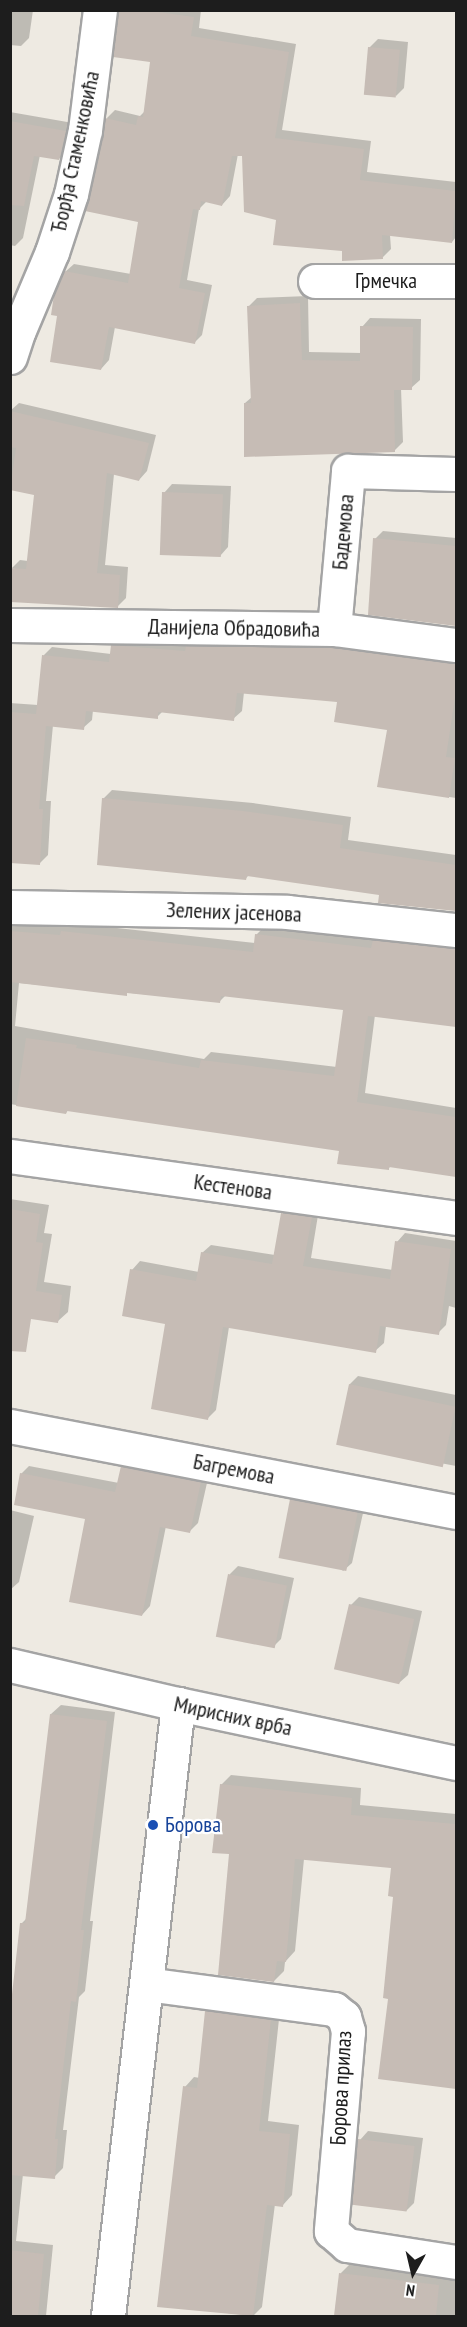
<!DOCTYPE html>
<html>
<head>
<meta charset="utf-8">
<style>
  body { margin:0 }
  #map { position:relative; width:467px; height:2327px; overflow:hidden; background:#eeeae2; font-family:"PT Sans Narrow",sans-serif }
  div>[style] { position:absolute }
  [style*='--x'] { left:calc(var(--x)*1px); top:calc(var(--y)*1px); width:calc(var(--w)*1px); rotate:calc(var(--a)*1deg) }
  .shadow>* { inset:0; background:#0003 }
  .building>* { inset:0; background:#c6bcb5; transform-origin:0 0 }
  .roads { filter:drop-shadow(2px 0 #a4a4a4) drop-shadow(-2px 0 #a4a4a4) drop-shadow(0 2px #a4a4a4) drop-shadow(0 -2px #a4a4a4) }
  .minor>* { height:33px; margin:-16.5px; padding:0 16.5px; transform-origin:16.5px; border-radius:16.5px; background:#fff }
  .dots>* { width:16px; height:16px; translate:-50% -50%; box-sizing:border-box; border:3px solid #fff; border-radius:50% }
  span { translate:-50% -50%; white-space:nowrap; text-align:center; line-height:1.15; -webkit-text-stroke:4.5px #fff; paint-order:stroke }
  .street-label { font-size:22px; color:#1d1d1d }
  .transit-label { font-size:22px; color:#164399 }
  .left { translate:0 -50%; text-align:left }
  .frame { position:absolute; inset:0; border:12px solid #1d1d1d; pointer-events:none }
  .north { position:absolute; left:383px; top:2243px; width:60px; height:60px; -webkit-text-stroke:4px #fff; paint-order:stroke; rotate:188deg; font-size:16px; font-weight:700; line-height:24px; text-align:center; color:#1d1d1d }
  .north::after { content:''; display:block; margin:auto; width:21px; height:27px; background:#1d1d1d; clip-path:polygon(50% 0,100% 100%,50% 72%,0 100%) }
</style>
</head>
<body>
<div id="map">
  <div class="shadow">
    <i style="clip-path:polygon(10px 10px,33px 10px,29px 38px,21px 46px,10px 45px)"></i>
    <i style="clip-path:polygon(119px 10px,201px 10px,199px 28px,296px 44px,282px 130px,371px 141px,367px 172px,456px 182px,456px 237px,452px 242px,390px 235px,391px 249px,383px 257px,343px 249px,278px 219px,244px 155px,238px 154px,230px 196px,222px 205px,207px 201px,199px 209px,187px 280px,212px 285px,202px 335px,194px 343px,115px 327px,109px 360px,101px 369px,65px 272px,74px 264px,131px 274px,140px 221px,107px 118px,115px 110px,140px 116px,145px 111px,152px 61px)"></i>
    <i style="clip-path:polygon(378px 39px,408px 42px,404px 88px,396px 96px,369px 48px)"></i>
    <i style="clip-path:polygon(10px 112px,73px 123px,67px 150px,59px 159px,40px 155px,23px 238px,15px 246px,10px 245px)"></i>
    <i style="clip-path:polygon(308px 296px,309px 352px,362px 353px,362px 327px,370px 318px,421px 319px,420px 380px,411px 388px,401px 388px,403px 442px,394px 451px,245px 455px,245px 403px,252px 397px,249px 306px,257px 298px)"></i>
    <i style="clip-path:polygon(19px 403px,156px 435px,147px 471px,139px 480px,114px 474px,105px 565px,128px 567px,126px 598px,118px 606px,12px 568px,20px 560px,28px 561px,35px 493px,10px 489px,10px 411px)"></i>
    <i style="clip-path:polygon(172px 484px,231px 486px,228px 547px,220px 556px,164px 493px)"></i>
    <i style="clip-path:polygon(383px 531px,456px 538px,456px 625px,370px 613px,375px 539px)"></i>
    <i style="clip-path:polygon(121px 637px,342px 640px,456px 653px,456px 798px,379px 786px,388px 729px,338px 701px,244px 692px,242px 711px,233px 719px,163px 711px,157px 717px,93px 710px,92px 720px,83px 728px,53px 725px,46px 801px,51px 801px,48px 855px,40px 863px,10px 861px,10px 703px,38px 705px,44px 655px,52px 647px,111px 654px,112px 646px)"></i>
    <i style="clip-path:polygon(112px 790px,253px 803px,351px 817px,348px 840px,456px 855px,456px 910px,380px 902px,381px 894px,249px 875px,246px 878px,103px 799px)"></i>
    <i style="clip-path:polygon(evenodd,10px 921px,67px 927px,71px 923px,255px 943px,256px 935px,265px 926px,375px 939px,383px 932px,456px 940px,456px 1026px,375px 1015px,365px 1093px,456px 1108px,456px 1175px,391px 1166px,388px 1169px,341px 1150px,69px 1109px,66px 1113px,10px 1104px,10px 921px,19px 983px,220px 1001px,226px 995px,344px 1009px,337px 1067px,211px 1052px,204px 1059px,15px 1026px,19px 983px)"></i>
    <i style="clip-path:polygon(10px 1199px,49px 1205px,44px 1233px,52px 1234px,44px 1282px,71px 1286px,68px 1312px,58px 1321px,10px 1315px)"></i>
    <i style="clip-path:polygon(291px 1205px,319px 1209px,311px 1258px,393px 1270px,397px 1242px,405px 1233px,456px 1241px,456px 1308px,449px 1306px,446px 1325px,438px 1333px,386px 1326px,384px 1343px,375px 1351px,229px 1327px,216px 1410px,207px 1419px,167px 1323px,132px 1270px,140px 1261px,199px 1272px,202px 1253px,211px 1245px,275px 1255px,283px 1213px)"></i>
    <i style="clip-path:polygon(358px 1376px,456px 1395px,456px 1466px,339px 1444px,350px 1384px)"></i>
    <i style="clip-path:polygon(131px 1459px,209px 1474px,198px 1523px,189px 1532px,166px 1526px,150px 1606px,142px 1615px,87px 1518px,21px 1474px,29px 1466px,119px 1483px,122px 1467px)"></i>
    <i style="clip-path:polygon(299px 1491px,365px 1504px,352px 1563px,343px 1571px,291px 1500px)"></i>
    <i style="clip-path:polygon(10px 1510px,34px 1516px,19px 1582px,10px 1590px)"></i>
    <i style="clip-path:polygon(238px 1566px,294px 1578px,281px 1639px,273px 1647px,217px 1636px,230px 1574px)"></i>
    <i style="clip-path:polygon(359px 1597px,422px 1611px,408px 1675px,399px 1683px,351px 1605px)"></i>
    <i style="clip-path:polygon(61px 1705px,115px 1712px,90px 1921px,93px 1921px,85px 1991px,79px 1997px,63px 2130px,67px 2130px,63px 2168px,54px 2177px,23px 2174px,16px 2241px,53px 2245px,46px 2316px,10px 2316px,10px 1999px,13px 2000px,22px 1923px,27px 1918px,51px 1714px)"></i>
    <i style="clip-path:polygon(231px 1775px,361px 1788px,360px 1805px,456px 1814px,456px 2088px,379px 2078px,390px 1997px,394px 1895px,393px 1867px,304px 1859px,295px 1951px,285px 1962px,284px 1971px,274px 1981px,231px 1853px,221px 1785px)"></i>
    <i style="clip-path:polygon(216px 2002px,280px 2010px,268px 2121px,299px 2125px,292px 2195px,283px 2205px,275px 2204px,262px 2307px,253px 2316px,159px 2305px,185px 2087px,194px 2077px,200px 2078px,206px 2011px)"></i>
    <i style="clip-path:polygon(368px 2131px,423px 2138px,414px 2203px,406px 2211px,360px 2140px)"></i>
    <i style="clip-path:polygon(350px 2264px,456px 2277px,456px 2316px,336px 2316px,341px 2273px)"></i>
  </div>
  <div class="building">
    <i style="clip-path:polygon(118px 10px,144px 10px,194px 17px,191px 36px,289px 52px,275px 138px,364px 149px,360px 180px,456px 191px,452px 243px,382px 235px,383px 259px,342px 261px,342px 251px,273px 245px,276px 220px,244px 212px,242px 156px,232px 156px,222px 206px,201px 201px,200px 210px,193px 209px,179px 288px,205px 293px,195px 344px,109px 327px,101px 370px,50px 362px,57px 316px,51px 315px,54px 295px,64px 271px,128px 283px,138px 222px,85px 211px,105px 118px,136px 125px,138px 116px,143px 117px,150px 62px,113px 57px)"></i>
    <i style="left:368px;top:47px;width:32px;height:48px;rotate:5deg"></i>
    <i style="clip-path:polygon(10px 121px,66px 131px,59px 160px,34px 156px,24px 206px,10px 205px)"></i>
    <i style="clip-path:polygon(300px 303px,302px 360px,360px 361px,360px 326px,413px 327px,412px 390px,394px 390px,395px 452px,244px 457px,244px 403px,251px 403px,247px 306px)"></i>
    <i style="clip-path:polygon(10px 411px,149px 443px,139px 481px,107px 473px,97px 573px,120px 575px,118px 608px,10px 602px,10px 568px,26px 569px,34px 495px,10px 490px,16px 448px,10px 447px)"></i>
    <i style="left:162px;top:492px;width:61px;height:63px;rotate:2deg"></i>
    <i style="clip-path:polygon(373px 538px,456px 546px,456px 626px,368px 615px)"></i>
    <i style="clip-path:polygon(111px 645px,185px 651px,186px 646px,333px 648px,456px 663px,456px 691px,446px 757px,455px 758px,449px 798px,377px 787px,387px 730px,334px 722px,337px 702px,237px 693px,234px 721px,158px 712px,158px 719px,86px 711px,84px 730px,46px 726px,39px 809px,43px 809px,40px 865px,10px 863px,10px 712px,36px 714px,42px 655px,109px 662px)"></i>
    <i style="clip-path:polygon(102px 798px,243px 811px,343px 825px,340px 848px,456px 865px,456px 911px,378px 903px,379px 895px,247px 876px,246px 880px,97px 865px)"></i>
    <i style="clip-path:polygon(10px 931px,60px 935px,61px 931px,253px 952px,255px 934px,371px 948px,373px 940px,456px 948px,456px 1027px,368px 1016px,357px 1102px,456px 1117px,456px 1177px,389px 1167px,389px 1170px,337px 1164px,339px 1151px,67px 1111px,66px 1114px,16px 1106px,26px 1038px,77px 1045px,76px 1048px,199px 1068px,201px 1060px,334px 1076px,343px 1010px,221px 996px,220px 1003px,127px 993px,127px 996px,10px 982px)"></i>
    <i style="clip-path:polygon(10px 1209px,40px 1214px,36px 1242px,43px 1243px,36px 1291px,62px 1295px,58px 1323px,31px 1319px,26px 1352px,10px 1351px)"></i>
    <i style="clip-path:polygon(281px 1213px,312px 1217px,303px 1266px,390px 1279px,395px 1241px,451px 1249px,439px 1335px,380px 1326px,376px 1353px,223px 1327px,208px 1420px,151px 1409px,165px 1324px,122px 1316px,130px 1269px,196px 1281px,201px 1252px,272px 1264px)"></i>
    <i style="left:349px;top:1384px;width:109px;height:62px;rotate:12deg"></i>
    <i style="clip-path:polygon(121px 1466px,201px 1482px,190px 1533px,160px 1527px,142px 1616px,69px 1602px,85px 1519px,14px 1505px,20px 1473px,115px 1492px)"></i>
    <i style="left:290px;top:1499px;width:69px;height:60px;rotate:11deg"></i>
    <i style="left:228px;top:1574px;width:60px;height:64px;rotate:11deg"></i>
    <i style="left:349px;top:1604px;width:67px;height:67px;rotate:13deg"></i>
    <i style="clip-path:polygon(50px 1714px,107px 1721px,81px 1930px,84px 1930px,76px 2002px,71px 2001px,55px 2139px,58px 2139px,55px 2179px,10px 2175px,10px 2012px,20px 1923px,25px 1923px)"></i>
    <i style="clip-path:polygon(220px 1784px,352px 1798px,351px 1815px,456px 1824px,456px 2089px,378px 2079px,388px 1999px,383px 1998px,393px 1897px,388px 1896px,391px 1868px,295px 1859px,286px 1962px,277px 1961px,274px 1982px,218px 1975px,229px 1854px,212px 1853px)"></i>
    <i style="clip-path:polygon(205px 2011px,271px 2019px,259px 2131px,290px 2134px,283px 2207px,267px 2205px,253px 2316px,157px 2307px,183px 2086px,197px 2088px)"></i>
    <i style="left:358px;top:2139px;width:57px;height:66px;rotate:7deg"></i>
    <i style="clip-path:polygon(10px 2250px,44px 2254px,38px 2316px,10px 2316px)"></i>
    <i style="clip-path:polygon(339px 2273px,439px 2285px,436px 2316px,334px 2316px)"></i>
  </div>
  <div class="roads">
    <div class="minor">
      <i style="--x:315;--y:281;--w:141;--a:0"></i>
      <i style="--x:10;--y:357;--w:28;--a:-72"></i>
      <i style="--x:19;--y:330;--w:85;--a:-67.1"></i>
      <i style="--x:52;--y:252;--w:61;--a:-71.9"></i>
      <i style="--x:71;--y:194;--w:66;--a:-77.7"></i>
      <i style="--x:85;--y:130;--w:121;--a:-82.9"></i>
      <i style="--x:10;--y:625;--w:324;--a:0.7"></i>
      <i style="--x:334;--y:629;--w:123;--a:7.5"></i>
      <i style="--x:334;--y:629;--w:159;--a:-84.9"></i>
      <i style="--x:348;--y:471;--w:108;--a:1.6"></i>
      <i style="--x:10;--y:907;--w:277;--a:1"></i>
      <i style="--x:287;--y:912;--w:170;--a:6.1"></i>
      <i style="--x:10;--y:1156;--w:450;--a:7.9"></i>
      <i style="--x:10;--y:1426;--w:454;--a:10.9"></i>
      <i style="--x:10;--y:1665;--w:172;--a:13.1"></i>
      <i style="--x:178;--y:1704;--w:284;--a:12"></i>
      <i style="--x:146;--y:1984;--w:190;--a:7.6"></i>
      <i style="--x:334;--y:2009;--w:13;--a:39"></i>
      <i style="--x:344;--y:2017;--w:15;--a:74"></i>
      <i style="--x:348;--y:2031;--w:201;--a:94.9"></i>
      <i style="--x:331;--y:2231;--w:21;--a:41"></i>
      <i style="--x:347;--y:2245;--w:110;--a:8.9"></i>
      <i style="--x:108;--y:2316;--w:616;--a:-83.47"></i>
    </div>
  </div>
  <div class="dots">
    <i style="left:153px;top:1825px;background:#1a4fb4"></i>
  </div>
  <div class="street-label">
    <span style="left:75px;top:152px;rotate:-78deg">Ђорђа Стаменковића</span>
    <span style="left:386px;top:281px">Грмечка</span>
    <span style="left:343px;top:532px;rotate:-85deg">Бадемова</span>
    <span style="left:234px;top:628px;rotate:1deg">Данијела Обрадовића</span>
    <span style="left:234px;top:912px;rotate:2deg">Зелених јасенова</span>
    <span style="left:233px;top:1187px;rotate:8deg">Кестенова</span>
    <span style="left:234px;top:1469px;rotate:11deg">Багремова</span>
    <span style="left:233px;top:1716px;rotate:12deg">Мирисних врба</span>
    <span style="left:341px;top:2088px;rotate:-87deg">Борова прилаз</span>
  </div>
  <div class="transit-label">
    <span class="left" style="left:165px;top:1825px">Борова</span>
  </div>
  <div class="frame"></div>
  <div class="north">N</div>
</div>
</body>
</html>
